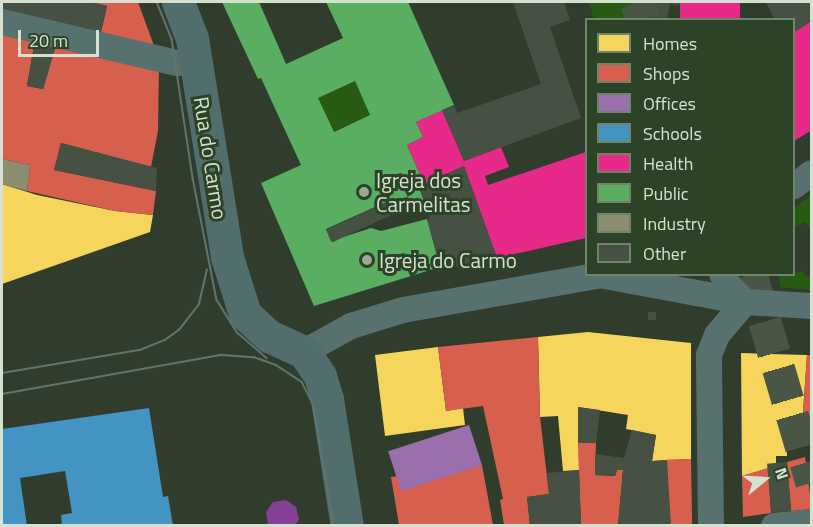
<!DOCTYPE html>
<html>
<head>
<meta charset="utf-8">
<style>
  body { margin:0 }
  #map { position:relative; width:813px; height:527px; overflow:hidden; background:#303d2d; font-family:"Titillium Web",sans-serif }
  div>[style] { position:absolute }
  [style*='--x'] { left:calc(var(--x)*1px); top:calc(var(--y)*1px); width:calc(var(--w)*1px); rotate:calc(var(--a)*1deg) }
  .green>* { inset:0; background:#275a13; transform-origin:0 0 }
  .water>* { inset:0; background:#854097 }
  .homes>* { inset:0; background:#f6d55c }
  .shops>* { inset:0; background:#d6604d; transform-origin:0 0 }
  .offices>* { inset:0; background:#9970ab; transform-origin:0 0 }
  .schools>* { inset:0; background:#4393c3 }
  .health>* { inset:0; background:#e7298a; transform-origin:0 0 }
  .public>* { inset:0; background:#5aae61 }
  .industry>* { inset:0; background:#8c8c6e }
  .building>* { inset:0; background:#465143; transform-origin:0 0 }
  .secondary-tunnel>* { height:33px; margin-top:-16.5px; transform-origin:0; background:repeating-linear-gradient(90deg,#495646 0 33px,transparent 0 49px) }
  .street>* { height:26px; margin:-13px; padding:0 13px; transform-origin:13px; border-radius:13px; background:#56716e }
  .secondary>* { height:33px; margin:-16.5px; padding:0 16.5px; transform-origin:16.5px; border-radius:16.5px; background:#516e6d }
  .tram>* { height:1.5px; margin:-0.75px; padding:0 0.75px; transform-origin:0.75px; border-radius:0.75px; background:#61746e }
  .dots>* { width:16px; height:16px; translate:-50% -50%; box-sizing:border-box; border:3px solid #2d4327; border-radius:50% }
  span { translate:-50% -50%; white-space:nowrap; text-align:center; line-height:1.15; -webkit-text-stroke:6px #2d4327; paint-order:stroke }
  .street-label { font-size:21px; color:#d5e2d1 }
  .poi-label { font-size:21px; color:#d5e2d1 }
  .left { translate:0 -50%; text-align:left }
  .frame { position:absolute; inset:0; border:3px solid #d5e2d1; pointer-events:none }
  .legend { position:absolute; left:585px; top:18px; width:210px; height:258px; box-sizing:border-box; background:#2d4327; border:2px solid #70836b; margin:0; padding:8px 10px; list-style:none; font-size:18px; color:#d5e2d1 }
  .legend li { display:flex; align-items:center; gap:12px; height:30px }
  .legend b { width:30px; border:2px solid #70836b }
  .north { position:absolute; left:735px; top:449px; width:60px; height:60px; -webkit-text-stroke:4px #2d4327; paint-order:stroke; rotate:72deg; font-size:16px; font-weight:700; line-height:24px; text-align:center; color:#d5e2d1 }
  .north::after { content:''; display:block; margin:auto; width:21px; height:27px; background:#d5e2d1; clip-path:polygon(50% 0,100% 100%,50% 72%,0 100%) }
  .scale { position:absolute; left:18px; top:30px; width:81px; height:27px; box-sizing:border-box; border:3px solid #d5e2d1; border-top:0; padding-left:8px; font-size:18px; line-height:21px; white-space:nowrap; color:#d5e2d1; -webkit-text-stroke:4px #2d4327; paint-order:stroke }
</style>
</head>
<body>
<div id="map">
  <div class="green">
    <i style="clip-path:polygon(589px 2px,654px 2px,651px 20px,594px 19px)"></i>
    <i style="left:355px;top:81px;width:37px;height:41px;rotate:66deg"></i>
    <i style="clip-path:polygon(811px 195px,811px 225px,809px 227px,806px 222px,794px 227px,794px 208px)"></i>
    <i style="clip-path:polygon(804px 271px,805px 277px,811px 276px,811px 290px,780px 287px,779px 276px)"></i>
  </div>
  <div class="water">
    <i style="clip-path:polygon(286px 500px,296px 507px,299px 520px,295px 525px,268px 525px,266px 512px,273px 502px)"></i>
  </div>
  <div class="homes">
    <i style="clip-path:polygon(2px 184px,37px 195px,115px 211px,153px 215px,150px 232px,2px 284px)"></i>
    <i style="clip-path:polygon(588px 332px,691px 343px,691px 459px,652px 461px,656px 435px,626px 429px,628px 415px,578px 407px,579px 470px,563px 471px,558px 416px,540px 417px,538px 337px)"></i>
    <i style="clip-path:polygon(438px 347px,446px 411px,463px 408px,465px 425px,385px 436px,375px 355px)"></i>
    <i style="clip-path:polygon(741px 353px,807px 355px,802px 426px,783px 425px,782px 435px,786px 435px,787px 456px,776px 456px,776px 466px,742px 476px)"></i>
  </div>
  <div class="shops">
    <i style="clip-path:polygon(91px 2px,138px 2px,157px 54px,99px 41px,107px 6px)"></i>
    <i style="clip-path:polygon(2px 34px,35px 40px,27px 86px,43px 89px,56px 45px,159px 66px,158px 131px,151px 167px,61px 143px,54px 170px,156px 191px,153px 215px,115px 211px,27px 191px,30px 165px,2px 159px)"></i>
    <i style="clip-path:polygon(538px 337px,540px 417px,549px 494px,527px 497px,530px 525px,504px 525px,500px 500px,503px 499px,483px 406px,446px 411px,438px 347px)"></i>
    <i style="clip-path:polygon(807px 355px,812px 356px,812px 443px,801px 442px)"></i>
    <i style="clip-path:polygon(578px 443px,596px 443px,595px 475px,615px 476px,617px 470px,623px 470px,618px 525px,581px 525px)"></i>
    <i style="clip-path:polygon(805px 457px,812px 509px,791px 511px,787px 462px)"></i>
    <i style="left:691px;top:459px;width:65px;height:24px;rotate:89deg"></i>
    <i style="clip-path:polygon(482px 465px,493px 525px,399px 525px,391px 477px)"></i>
    <i style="clip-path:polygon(768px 468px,771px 513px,743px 517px,742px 476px)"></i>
  </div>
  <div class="offices">
    <i style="left:469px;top:425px;width:42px;height:85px;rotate:72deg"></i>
  </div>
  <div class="schools">
    <i style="clip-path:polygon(149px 408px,163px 497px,168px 496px,173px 526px,62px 526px,61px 515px,72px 513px,65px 471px,20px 478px,27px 526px,2px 526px,2px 429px)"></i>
  </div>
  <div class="health">
    <i style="left:680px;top:2px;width:60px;height:18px"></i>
    <i style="clip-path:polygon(812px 21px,812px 130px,794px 141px,794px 32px)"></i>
    <i style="clip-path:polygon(442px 110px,464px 161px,501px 147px,509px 167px,485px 176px,488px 185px,586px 152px,586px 238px,497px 258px,464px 166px,424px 184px,407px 145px,423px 137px,416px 122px)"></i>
  </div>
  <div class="public">
    <i style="clip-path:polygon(evenodd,222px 2px,259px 2px,286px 64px,343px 38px,326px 2px,408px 2px,454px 105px,416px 122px,423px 137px,407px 145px,424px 184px,419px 187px,424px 201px,392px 215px,386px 202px,326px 229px,331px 241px,371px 228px,381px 231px,427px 219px,440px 267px,314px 306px,261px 183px,301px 165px,261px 78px,258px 79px,222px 2px,355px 81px,370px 115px,334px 132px,318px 98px,355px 81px)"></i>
  </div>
  <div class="industry">
    <i style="clip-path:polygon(2px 159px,30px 165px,27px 191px,2px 184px)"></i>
  </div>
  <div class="building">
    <i style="clip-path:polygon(2px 2px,90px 2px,107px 6px,99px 41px,2px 12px)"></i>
    <i style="clip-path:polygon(513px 2px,564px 2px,570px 20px,550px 27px,581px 118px,464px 161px,442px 110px,454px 105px,457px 113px,541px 84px)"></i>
    <i style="clip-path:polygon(654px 2px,680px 2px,679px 6px,670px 4px,667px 20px,651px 20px)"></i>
    <i style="clip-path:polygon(766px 2px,812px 2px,812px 21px,794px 32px,794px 20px,775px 20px)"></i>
    <i style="clip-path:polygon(35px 40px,56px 45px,43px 89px,27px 86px)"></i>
    <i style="clip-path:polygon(61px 143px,157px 168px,156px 191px,54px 170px)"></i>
    <i style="clip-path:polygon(464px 166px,497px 258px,441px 270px,427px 219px,430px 219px,419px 187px)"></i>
    <i style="left:386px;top:202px;width:14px;height:66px;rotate:65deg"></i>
    <i style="left:648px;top:312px;width:8px;height:8px"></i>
    <i style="clip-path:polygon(578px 407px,600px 410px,596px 443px,578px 443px)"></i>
    <i style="clip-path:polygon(632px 430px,656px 435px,652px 461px,667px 460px,671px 525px,618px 525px,623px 470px,617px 470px,615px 476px,595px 475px,595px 454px,624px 458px)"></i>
    <i style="left:787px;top:462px;width:49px;height:20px;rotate:85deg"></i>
    <i style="clip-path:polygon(579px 470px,581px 525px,530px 525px,527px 497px,549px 494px,547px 473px)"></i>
  </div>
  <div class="secondary-tunnel">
    <i style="--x:636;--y:2;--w:20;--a:66"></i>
    <i style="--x:751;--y:274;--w:217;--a:73.7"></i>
  </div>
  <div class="street">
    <i style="--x:2;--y:22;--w:180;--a:13.2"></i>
    <i style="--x:794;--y:186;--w:22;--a:-36"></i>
    <i style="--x:722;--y:274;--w:14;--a:60"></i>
    <i style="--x:729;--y:286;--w:23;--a:45"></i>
    <i style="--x:605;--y:276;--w:142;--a:10.5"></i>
    <i style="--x:745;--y:302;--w:67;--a:3.4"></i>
    <i style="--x:304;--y:352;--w:54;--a:-29"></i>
    <i style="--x:351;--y:326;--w:54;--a:-17.1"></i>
    <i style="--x:403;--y:310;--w:208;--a:-10"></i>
    <i style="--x:711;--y:526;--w:171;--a:-90.7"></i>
    <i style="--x:709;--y:355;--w:22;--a:-68"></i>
    <i style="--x:717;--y:335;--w:43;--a:-49.7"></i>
    <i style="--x:774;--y:526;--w:38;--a:-6"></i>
  </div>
  <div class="secondary">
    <i style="--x:178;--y:2;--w:39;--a:69"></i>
    <i style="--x:192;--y:38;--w:222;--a:80.9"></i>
    <i style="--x:227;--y:257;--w:60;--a:72.5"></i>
    <i style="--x:245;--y:314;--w:33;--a:43"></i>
    <i style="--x:269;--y:336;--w:38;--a:25"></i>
    <i style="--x:304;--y:352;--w:29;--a:56"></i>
    <i style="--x:320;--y:376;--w:24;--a:73"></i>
    <i style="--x:327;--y:399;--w:129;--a:81.1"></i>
  </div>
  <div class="tram">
    <i style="--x:157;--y:2;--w:40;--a:68"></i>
    <i style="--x:172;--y:39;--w:141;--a:81.4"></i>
    <i style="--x:193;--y:178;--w:124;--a:78.9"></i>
    <i style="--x:217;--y:300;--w:39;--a:58"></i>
    <i style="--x:238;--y:333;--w:38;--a:41"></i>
    <i style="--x:2;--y:373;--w:140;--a:-9.5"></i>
    <i style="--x:140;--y:350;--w:27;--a:-22"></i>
    <i style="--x:165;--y:340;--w:17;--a:-36"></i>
    <i style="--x:179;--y:330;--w:33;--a:-52"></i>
    <i style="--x:199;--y:304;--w:35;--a:-77"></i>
    <i style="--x:2;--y:394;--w:223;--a:-10.1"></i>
    <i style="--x:222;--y:355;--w:32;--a:4"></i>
    <i style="--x:254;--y:357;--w:23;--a:20"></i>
    <i style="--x:276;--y:365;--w:31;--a:33"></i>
    <i style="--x:302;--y:382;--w:25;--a:63"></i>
    <i style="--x:313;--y:404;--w:124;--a:80.2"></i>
  </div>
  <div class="dots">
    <i style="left:364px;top:192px;background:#9ba898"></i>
    <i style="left:367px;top:260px;background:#9ba898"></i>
  </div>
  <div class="street-label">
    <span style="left:211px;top:158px;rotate:81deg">Rua do Carmo</span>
  </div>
  <div class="poi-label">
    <span class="left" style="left:376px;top:192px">Igreja dos<br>Carmelitas</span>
    <span class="left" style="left:379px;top:260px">Igreja do Carmo</span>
  </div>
  <div class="frame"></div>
  <ul class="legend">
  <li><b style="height:16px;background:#f6d55c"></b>Homes</li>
  <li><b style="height:16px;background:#d6604d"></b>Shops</li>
  <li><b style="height:16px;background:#9970ab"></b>Offices</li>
  <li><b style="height:16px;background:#4393c3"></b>Schools</li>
  <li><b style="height:16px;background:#e7298a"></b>Health</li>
  <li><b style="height:16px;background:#5aae61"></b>Public</li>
  <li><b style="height:16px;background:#8c8c6e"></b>Industry</li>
  <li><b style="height:16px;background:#465143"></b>Other</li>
  </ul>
  <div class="north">N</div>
  <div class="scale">20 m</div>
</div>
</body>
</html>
